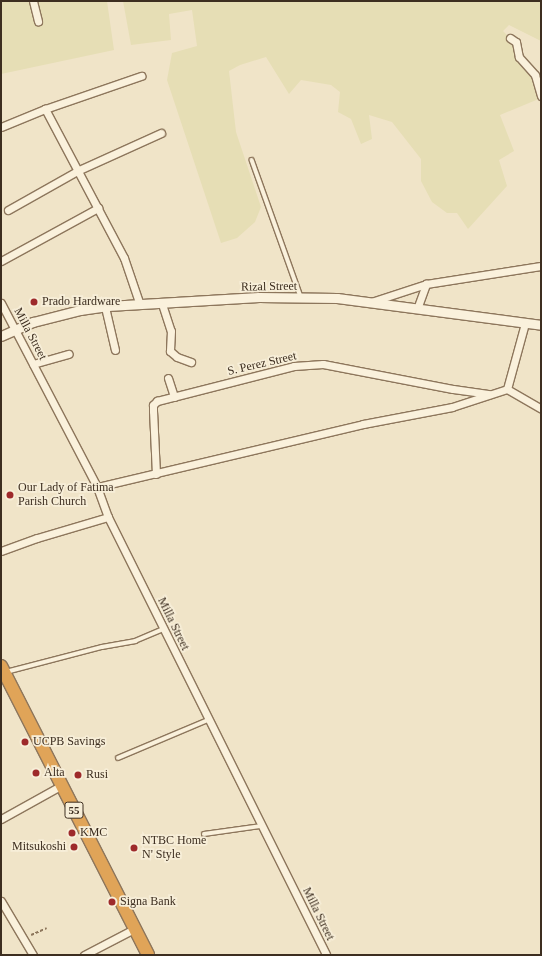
<!DOCTYPE html>
<html>
<head>
<meta charset="utf-8">
<style>
  body { margin:0 }
  #map { position:relative; width:542px; height:956px; overflow:hidden; background:#f0e4c8; font-family:Georgia,serif }
  div>[style] { position:absolute }
  [style*='--x'] { left:calc(var(--x)*1px); top:calc(var(--y)*1px); width:calc(var(--w)*1px); rotate:calc(var(--a)*1deg) }
  .farmland>* { inset:0; background:#e6deb5 }
  .path>* { height:1.5px; margin-top:-0.75px; transform-origin:0; background:repeating-linear-gradient(90deg,#8d765c 0 3px,transparent 0 5px) }
  .roads { filter:drop-shadow(1px 0 #8d765c) drop-shadow(-1px 0 #8d765c) drop-shadow(0 1px #8d765c) drop-shadow(0 -1px #8d765c) }
  .lane>* { height:3.5px; margin:-1.75px; padding:0 1.75px; transform-origin:1.75px; border-radius:1.75px; background:#faf1dc }
  .street>* { height:7px; margin:-3.5px; padding:0 3.5px; transform-origin:3.5px; border-radius:3.5px; background:#faf1dc }
  .secondary>* { height:9px; margin:-4.5px; padding:0 4.5px; transform-origin:4.5px; border-radius:4.5px; background:#faf1dc }
  .highway>* { height:12px; margin:-6px; padding:0 6px; transform-origin:6px; border-radius:6px; background:#e0a458 }
  .dots>* { width:11px; height:11px; translate:-50% -50%; box-sizing:border-box; border:2px solid #f7eed8; border-radius:50% }
  span { translate:-50% -50%; white-space:nowrap; text-align:center; line-height:1.15; -webkit-text-stroke:3.5px #f7eed8; paint-order:stroke }
  .shield-label span { padding:1px 3px; background:#f7eed8; border:1px solid; border-radius:3px; -webkit-text-stroke-width:0 }
  .shield-label { font-size:11px; color:#3d2e20; font-weight:700 }
  .street-label { font-size:12px; color:#3d2e20 }
  .poi-label { font-size:12px; color:#3d2e20 }
  .left { translate:0 -50%; text-align:left }
  .right { translate:-100% -50%; text-align:right }
  .frame { position:absolute; inset:0; border:2px solid #3d2e20; pointer-events:none }
</style>
</head>
<body>
<div id="map">
  <div class="farmland">
    <i style="clip-path:polygon(1px 1px,107px 1px,114px 50px,1px 74px)"></i>
    <i style="clip-path:polygon(123px 1px,541px 1px,541px 41px,509px 25px,503px 31px,510px 38px,535px 75px,541px 98px,500px 115px,514px 151px,499px 160px,507px 186px,468px 229px,457px 213px,447px 213px,432px 202px,421px 181px,421px 159px,392px 122px,369px 115px,372px 139px,361px 144px,351px 119px,338px 112px,340px 92px,331px 85px,301px 80px,289px 94px,266px 57px,240px 65px,229px 71px,236px 132px,261px 207px,255px 222px,237px 238px,221px 243px,167px 80px,172px 53px,197px 46px,192px 10px,169px 14px,171px 40px,131px 45px)"></i>
  </div>
  <div class="path">
    <i style="--x:31;--y:935;--w:17;--a:-24"></i>
  </div>
  <div class="roads">
    <div class="lane">
      <i style="--x:252;--y:160;--w:145;--a:70.3"></i>
      <i style="--x:6;--y:672;--w:99;--a:-14.6"></i>
      <i style="--x:102;--y:647;--w:34;--a:-10"></i>
      <i style="--x:135;--y:641;--w:30;--a:-23"></i>
      <i style="--x:118;--y:758;--w:98;--a:-22.9"></i>
      <i style="--x:204;--y:834;--w:58;--a:-8"></i>
    </div>
    <div class="street">
      <i style="--x:33;--y:1;--w:21;--a:76"></i>
      <i style="--x:510;--y:38;--w:7;--a:34"></i>
      <i style="--x:516;--y:42;--w:15;--a:79"></i>
      <i style="--x:519;--y:57;--w:24;--a:48"></i>
      <i style="--x:535;--y:75;--w:22;--a:74"></i>
      <i style="--x:1;--y:127;--w:48;--a:-22.2"></i>
      <i style="--x:8;--y:210;--w:81;--a:-29.4"></i>
      <i style="--x:79;--y:170;--w:90;--a:-24.3"></i>
      <i style="--x:1;--y:261;--w:111;--a:-28.7"></i>
      <i style="--x:371;--y:302;--w:58;--a:-18.1"></i>
      <i style="--x:1;--y:303;--w:208;--a:62.4"></i>
      <i style="--x:97;--y:487;--w:32;--a:70"></i>
      <i style="--x:108;--y:517;--w:489;--a:63.5"></i>
      <i style="--x:162;--y:304;--w:28;--a:72"></i>
      <i style="--x:171;--y:331;--w:20;--a:93"></i>
      <i style="--x:170;--y:351;--w:9;--a:41"></i>
      <i style="--x:177;--y:357;--w:15;--a:20"></i>
      <i style="--x:140;--y:305;--w:50;--a:-108.8"></i>
      <i style="--x:124;--y:258;--w:169;--a:-117.9"></i>
      <i style="--x:45;--y:109;--w:102;--a:-19"></i>
      <i style="--x:105;--y:307;--w:44;--a:76.9"></i>
      <i style="--x:417;--y:309;--w:27;--a:-70"></i>
      <i style="--x:426;--y:284;--w:116;--a:-8.9"></i>
      <i style="--x:33;--y:364;--w:37;--a:-16"></i>
      <i style="--x:168;--y:378;--w:20;--a:72"></i>
      <i style="--x:507;--y:389;--w:68;--a:-74.7"></i>
      <i style="--x:507;--y:389;--w:39;--a:30"></i>
      <i style="--x:156;--y:474;--w:63;--a:-92.7"></i>
      <i style="--x:153;--y:411;--w:6;--a:-90"></i>
      <i style="--x:153;--y:405;--w:6;--a:-45"></i>
      <i style="--x:157;--y:401;--w:141;--a:-14.3"></i>
      <i style="--x:294;--y:366;--w:29;--a:-4"></i>
      <i style="--x:323;--y:364;--w:132;--a:10.9"></i>
      <i style="--x:453;--y:389;--w:37;--a:8"></i>
      <i style="--x:97;--y:487;--w:273;--a:-13.3"></i>
      <i style="--x:363;--y:424;--w:91;--a:-10.8"></i>
      <i style="--x:452;--y:407;--w:58;--a:-18.1"></i>
      <i style="--x:1;--y:551;--w:38;--a:-20"></i>
      <i style="--x:37;--y:538;--w:74;--a:-16.5"></i>
      <i style="--x:1;--y:819;--w:70;--a:-29.1"></i>
      <i style="--x:1;--y:901;--w:63;--a:59.3"></i>
      <i style="--x:84;--y:955;--w:56;--a:-27.5"></i>
    </div>
    <div class="secondary">
      <i style="--x:1;--y:336;--w:35;--a:-24"></i>
      <i style="--x:33;--y:322;--w:49;--a:-14.3"></i>
      <i style="--x:80;--y:310;--w:28;--a:-8"></i>
      <i style="--x:108;--y:306;--w:151;--a:-3.4"></i>
      <i style="--x:259;--y:297;--w:78;--a:0.7"></i>
      <i style="--x:337;--y:298;--w:206;--a:7.5"></i>
    </div>
    <div class="highway">
      <i style="--x:1;--y:666;--w:324;--a:63"></i>
    </div>
  </div>
  <div class="dots">
    <i style="left:34px;top:302px;background:#9e2a2b"></i>
    <i style="left:10px;top:495px;background:#9e2a2b"></i>
    <i style="left:25px;top:742px;background:#9e2a2b"></i>
    <i style="left:36px;top:773px;background:#9e2a2b"></i>
    <i style="left:78px;top:775px;background:#9e2a2b"></i>
    <i style="left:72px;top:833px;background:#9e2a2b"></i>
    <i style="left:74px;top:847px;background:#9e2a2b"></i>
    <i style="left:134px;top:848px;background:#9e2a2b"></i>
    <i style="left:112px;top:902px;background:#9e2a2b"></i>
  </div>
  <div class="shield-label">
    <span style="left:74px;top:810px">55</span>
  </div>
  <div class="street-label">
    <span style="left:269px;top:287px;rotate:-1deg">Rizal Street</span>
    <span style="left:30px;top:334px;rotate:62deg">Milla Street</span>
    <span style="left:262px;top:364px;rotate:-13deg">S. Perez Street</span>
    <span style="left:173px;top:624px;rotate:64deg">Milla Street</span>
    <span style="left:318px;top:914px;rotate:64deg">Milla Street</span>
  </div>
  <div class="poi-label">
    <span class="left" style="left:42px;top:302px">Prado Hardware</span>
    <span class="left" style="left:18px;top:495px">Our Lady of Fatima<br>Parish Church</span>
    <span class="left" style="left:33px;top:742px">UCPB Savings</span>
    <span class="left" style="left:44px;top:773px">Alta</span>
    <span class="left" style="left:86px;top:775px">Rusi</span>
    <span class="left" style="left:80px;top:833px">KMC</span>
    <span class="left" style="left:142px;top:848px">NTBC Home<br>N' Style</span>
    <span class="right" style="left:66px;top:847px">Mitsukoshi</span>
    <span class="left" style="left:120px;top:902px">Signa Bank</span>
  </div>
  <div class="frame"></div>
</div>
</body>
</html>
